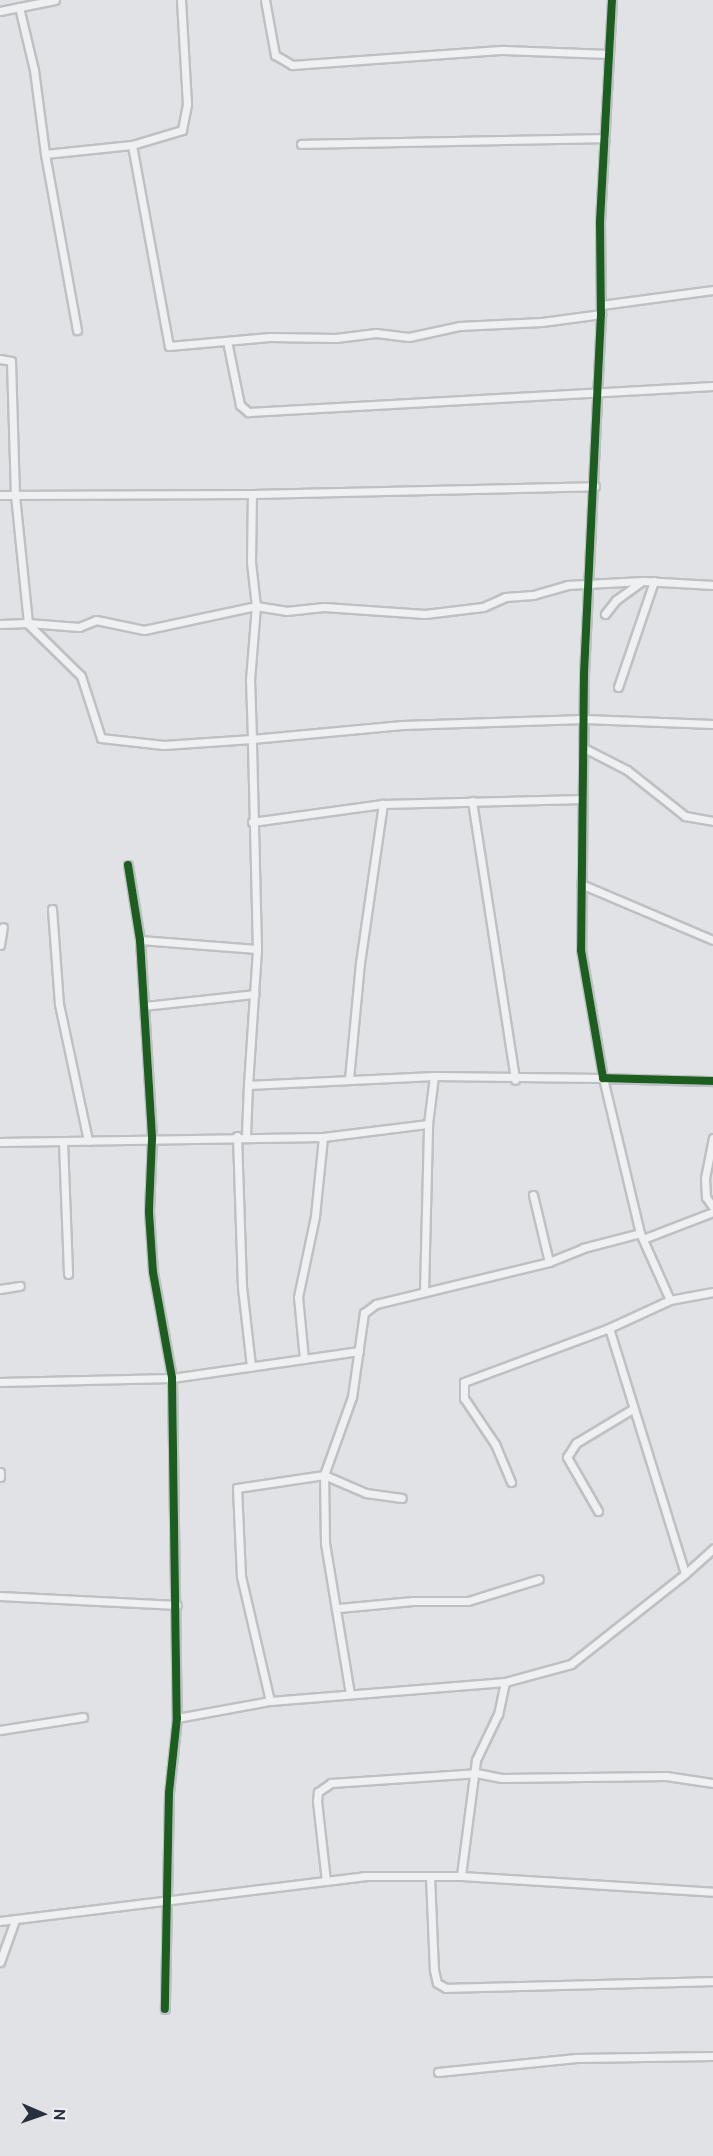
<!DOCTYPE html>
<html>
<head>
<meta charset="utf-8">
<style>
  body { margin:0 }
  #map { position:relative; width:713px; height:2156px; overflow:hidden; background:#e1e2e5; font-family:Ubuntu,sans-serif }
  div>[style] { position:absolute }
  [style*='--x'] { left:calc(var(--x)*1px); top:calc(var(--y)*1px); width:calc(var(--w)*1px); rotate:calc(var(--a)*1deg) }
  .roads { filter:drop-shadow(2px 0 #bfc0c3) drop-shadow(-2px 0 #bfc0c3) drop-shadow(0 2px #bfc0c3) drop-shadow(0 -2px #bfc0c3) }
  .minor>* { height:7px; margin:-3.5px; padding:0 3.5px; transform-origin:3.5px; border-radius:3.5px; background:#eff0f2 }
  .cycleway>* { height:8px; margin:-4px; padding:0 4px; transform-origin:4px; border-radius:4px; background:#1b5e20 }
  span { translate:-50% -50%; white-space:nowrap; text-align:center; line-height:1.15; -webkit-text-stroke:6px #eef0f4; paint-order:stroke }
  .north { position:absolute; left:12px; top:2084px; width:60px; height:60px; -webkit-text-stroke:4px #eef0f4; paint-order:stroke; rotate:92deg; font-size:16px; font-weight:700; line-height:24px; text-align:center; color:#292f3c }
  .north::after { content:''; display:block; margin:auto; width:21px; height:27px; background:#292f3c; clip-path:polygon(50% 0,100% 100%,50% 72%,0 100%) }
</style>
</head>
<body>
<div id="map">
  <div class="roads">
    <div class="minor">
      <i style="--x:265;--y:0;--w:56;--a:79.7"></i>
      <i style="--x:275;--y:55;--w:20;--a:30"></i>
      <i style="--x:292;--y:65;--w:212;--a:-4.1"></i>
      <i style="--x:503;--y:50;--w:106;--a:2.2"></i>
      <i style="--x:612;--y:0;--w:223;--a:93.1"></i>
      <i style="--x:600;--y:223;--w:91;--a:89.4"></i>
      <i style="--x:601;--y:314;--w:362;--a:92.7"></i>
      <i style="--x:584;--y:676;--w:274;--a:90.6"></i>
      <i style="--x:581;--y:950;--w:130;--a:80.2"></i>
      <i style="--x:603;--y:1078;--w:110;--a:1.6"></i>
      <i style="--x:19;--y:7;--w:65;--a:76.6"></i>
      <i style="--x:34;--y:70;--w:85;--a:82.5"></i>
      <i style="--x:45;--y:154;--w:87;--a:-5.9"></i>
      <i style="--x:132;--y:145;--w:52;--a:-16.7"></i>
      <i style="--x:182;--y:130;--w:26;--a:-79"></i>
      <i style="--x:187;--y:104;--w:104;--a:-93.3"></i>
      <i style="--x:0;--y:11;--w:56;--a:-11.3"></i>
      <i style="--x:301;--y:144;--w:304;--a:-1.1"></i>
      <i style="--x:132;--y:145;--w:204;--a:79.6"></i>
      <i style="--x:169;--y:346;--w:101;--a:-5.1"></i>
      <i style="--x:270;--y:337;--w:66;--a:0.9"></i>
      <i style="--x:336;--y:338;--w:40;--a:-7.1"></i>
      <i style="--x:376;--y:333;--w:33;--a:7"></i>
      <i style="--x:409;--y:337;--w:51;--a:-12.4"></i>
      <i style="--x:459;--y:326;--w:83;--a:-2.8"></i>
      <i style="--x:542;--y:322;--w:60;--a:-7.7"></i>
      <i style="--x:45;--y:154;--w:179;--a:79.7"></i>
      <i style="--x:601;--y:305;--w:113;--a:-7.6"></i>
      <i style="--x:227;--y:341;--w:65;--a:78.5"></i>
      <i style="--x:240;--y:405;--w:11;--a:41"></i>
      <i style="--x:248;--y:412;--w:466;--a:-3.2"></i>
      <i style="--x:0;--y:359;--w:11;--a:10"></i>
      <i style="--x:11;--y:361;--w:134;--a:88.3"></i>
      <i style="--x:15;--y:495;--w:129;--a:84.2"></i>
      <i style="--x:28;--y:623;--w:28;--a:178"></i>
      <i style="--x:0;--y:495;--w:252;--a:-0.2"></i>
      <i style="--x:252;--y:494;--w:343;--a:-1.3"></i>
      <i style="--x:605;--y:614;--w:18;--a:-52"></i>
      <i style="--x:616;--y:600;--w:31;--a:-36"></i>
      <i style="--x:28;--y:623;--w:51;--a:4.5"></i>
      <i style="--x:79;--y:627;--w:18;--a:-22"></i>
      <i style="--x:96;--y:620;--w:49;--a:11.8"></i>
      <i style="--x:144;--y:630;--w:115;--a:-12.1"></i>
      <i style="--x:256;--y:606;--w:30;--a:9"></i>
      <i style="--x:286;--y:611;--w:38;--a:-6"></i>
      <i style="--x:324;--y:607;--w:101;--a:4"></i>
      <i style="--x:425;--y:614;--w:58;--a:-6.9"></i>
      <i style="--x:483;--y:607;--w:24;--a:-24"></i>
      <i style="--x:505;--y:597;--w:28;--a:-4"></i>
      <i style="--x:533;--y:595;--w:35;--a:-16"></i>
      <i style="--x:567;--y:585;--w:76;--a:-3"></i>
      <i style="--x:643;--y:581;--w:70;--a:3.3"></i>
      <i style="--x:28;--y:624;--w:74;--a:44.5"></i>
      <i style="--x:81;--y:676;--w:65;--a:72.1"></i>
      <i style="--x:101;--y:738;--w:63;--a:6.3"></i>
      <i style="--x:164;--y:745;--w:88;--a:-3.9"></i>
      <i style="--x:252;--y:739;--w:59;--a:-91.9"></i>
      <i style="--x:250;--y:680;--w:74;--a:-85.4"></i>
      <i style="--x:256;--y:606;--w:44;--a:-96.5"></i>
      <i style="--x:251;--y:562;--w:68;--a:-89.2"></i>
      <i style="--x:618;--y:687;--w:112;--a:-71.2"></i>
      <i style="--x:584;--y:748;--w:48;--a:27.1"></i>
      <i style="--x:627;--y:770;--w:74;--a:38.4"></i>
      <i style="--x:685;--y:816;--w:28;--a:10"></i>
      <i style="--x:472;--y:801;--w:282;--a:81.2"></i>
      <i style="--x:252;--y:822;--w:132;--a:-7.8"></i>
      <i style="--x:383;--y:804;--w:200;--a:-1.4"></i>
      <i style="--x:128;--y:865;--w:76;--a:80.9"></i>
      <i style="--x:140;--y:940;--w:199;--a:86.5"></i>
      <i style="--x:152;--y:1139;--w:73;--a:92.4"></i>
      <i style="--x:149;--y:1212;--w:60;--a:86.2"></i>
      <i style="--x:153;--y:1272;--w:108;--a:79.8"></i>
      <i style="--x:172;--y:1378;--w:340;--a:89.2"></i>
      <i style="--x:177;--y:1718;--w:75;--a:96.1"></i>
      <i style="--x:169;--y:1793;--w:216;--a:91.1"></i>
      <i style="--x:581;--y:884;--w:143;--a:23"></i>
      <i style="--x:52;--y:909;--w:95;--a:85.8"></i>
      <i style="--x:59;--y:1004;--w:140;--a:78"></i>
      <i style="--x:140;--y:940;--w:117;--a:4.4"></i>
      <i style="--x:0;--y:945;--w:18;--a:-81"></i>
      <i style="--x:144;--y:1006;--w:111;--a:-6.2"></i>
      <i style="--x:349;--y:1079;--w:117;--a:-84.6"></i>
      <i style="--x:360;--y:963;--w:161;--a:-81.8"></i>
      <i style="--x:248;--y:1085;--w:136;--a:-86.2"></i>
      <i style="--x:257;--y:949;--w:210;--a:-91.4"></i>
      <i style="--x:252;--y:739;--w:151;--a:-5.3"></i>
      <i style="--x:402;--y:725;--w:182;--a:-1.9"></i>
      <i style="--x:584;--y:719;--w:129;--a:2.2"></i>
      <i style="--x:237;--y:1136;--w:151;--a:88.1"></i>
      <i style="--x:242;--y:1287;--w:80;--a:83.5"></i>
      <i style="--x:246;--y:1136;--w:51;--a:-87.8"></i>
      <i style="--x:248;--y:1085;--w:186;--a:-2.8"></i>
      <i style="--x:434;--y:1076;--w:169;--a:0.7"></i>
      <i style="--x:603;--y:1078;--w:159;--a:76.6"></i>
      <i style="--x:640;--y:1233;--w:73;--a:65.9"></i>
      <i style="--x:713;--y:1138;--w:41;--a:101.3"></i>
      <i style="--x:705;--y:1178;--w:19;--a:87"></i>
      <i style="--x:706;--y:1197;--w:12;--a:55"></i>
      <i style="--x:0;--y:1142;--w:323;--a:-0.9"></i>
      <i style="--x:323;--y:1137;--w:106;--a:-7.1"></i>
      <i style="--x:63;--y:1142;--w:132;--a:87.8"></i>
      <i style="--x:533;--y:1195;--w:69;--a:76.6"></i>
      <i style="--x:643;--y:1239;--w:75;--a:-21.1"></i>
      <i style="--x:0;--y:1289;--w:20;--a:-9"></i>
      <i style="--x:424;--y:1292;--w:168;--a:-88.6"></i>
      <i style="--x:428;--y:1124;--w:48;--a:-82.9"></i>
      <i style="--x:713;--y:1292;--w:44;--a:169.5"></i>
      <i style="--x:670;--y:1300;--w:67;--a:155.3"></i>
      <i style="--x:609;--y:1328;--w:257;--a:72.8"></i>
      <i style="--x:685;--y:1574;--w:38;--a:-42"></i>
      <i style="--x:304;--y:1359;--w:62;--a:-95.5"></i>
      <i style="--x:298;--y:1297;--w:83;--a:-78.1"></i>
      <i style="--x:315;--y:1216;--w:79;--a:-84.2"></i>
      <i style="--x:0;--y:1382;--w:172;--a:-1.3"></i>
      <i style="--x:172;--y:1378;--w:189;--a:-8.2"></i>
      <i style="--x:0;--y:1472;--w:5;--a:90"></i>
      <i style="--x:511;--y:1482;--w:41;--a:-112.8"></i>
      <i style="--x:495;--y:1444;--w:55;--a:-124"></i>
      <i style="--x:464;--y:1398;--w:16;--a:-90"></i>
      <i style="--x:464;--y:1382;--w:155;--a:-20.4"></i>
      <i style="--x:598;--y:1511;--w:62;--a:-119.9"></i>
      <i style="--x:567;--y:1457;--w:17;--a:-57"></i>
      <i style="--x:576;--y:1443;--w:64;--a:-31"></i>
      <i style="--x:685;--y:1574;--w:145;--a:141.7"></i>
      <i style="--x:571;--y:1664;--w:68;--a:164.7"></i>
      <i style="--x:505;--y:1682;--w:33;--a:102"></i>
      <i style="--x:498;--y:1714;--w:51;--a:115.6"></i>
      <i style="--x:476;--y:1760;--w:117;--a:97.4"></i>
      <i style="--x:461;--y:1876;--w:253;--a:3.6"></i>
      <i style="--x:0;--y:1596;--w:177;--a:2.9"></i>
      <i style="--x:339;--y:1608;--w:74;--a:-5.4"></i>
      <i style="--x:413;--y:1601;--w:55;--a:0"></i>
      <i style="--x:468;--y:1601;--w:74;--a:-17.2"></i>
      <i style="--x:350;--y:1694;--w:153;--a:-99.4"></i>
      <i style="--x:325;--y:1543;--w:68;--a:-90.8"></i>
      <i style="--x:324;--y:1475;--w:83;--a:-70.3"></i>
      <i style="--x:352;--y:1397;--w:85;--a:-81.9"></i>
      <i style="--x:364;--y:1313;--w:15;--a:-37"></i>
      <i style="--x:376;--y:1304;--w:178;--a:-13.6"></i>
      <i style="--x:549;--y:1262;--w:37;--a:-22"></i>
      <i style="--x:583;--y:1248;--w:59;--a:-14.7"></i>
      <i style="--x:270;--y:1701;--w:128;--a:-103.1"></i>
      <i style="--x:241;--y:1576;--w:88;--a:-92.6"></i>
      <i style="--x:237;--y:1488;--w:88;--a:-8.5"></i>
      <i style="--x:324;--y:1475;--w:46;--a:23.2"></i>
      <i style="--x:366;--y:1493;--w:36;--a:8"></i>
      <i style="--x:177;--y:1718;--w:95;--a:-10.4"></i>
      <i style="--x:270;--y:1701;--w:236;--a:-4.6"></i>
      <i style="--x:0;--y:1730;--w:84;--a:-8.9"></i>
      <i style="--x:430;--y:1876;--w:94;--a:87.6"></i>
      <i style="--x:434;--y:1970;--w:13;--a:77"></i>
      <i style="--x:437;--y:1983;--w:10;--a:29"></i>
      <i style="--x:446;--y:1988;--w:267;--a:-1.5"></i>
      <i style="--x:326;--y:1881;--w:81;--a:-96.4"></i>
      <i style="--x:317;--y:1801;--w:9;--a:-84"></i>
      <i style="--x:318;--y:1792;--w:16;--a:-35"></i>
      <i style="--x:331;--y:1783;--w:145;--a:-3.9"></i>
      <i style="--x:476;--y:1773;--w:26;--a:11"></i>
      <i style="--x:502;--y:1778;--w:164;--a:-0.7"></i>
      <i style="--x:666;--y:1776;--w:48;--a:8.5"></i>
      <i style="--x:0;--y:1921;--w:367;--a:-7"></i>
      <i style="--x:364;--y:1876;--w:97;--a:0"></i>
      <i style="--x:0;--y:1962;--w:45;--a:-70.3"></i>
      <i style="--x:438;--y:2072;--w:139;--a:-5.8"></i>
      <i style="--x:576;--y:2058;--w:137;--a:-0.8"></i>
    </div>
  </div>
  <div class="cycleway">
    <i style="--x:612;--y:0;--w:223;--a:93.1"></i>
    <i style="--x:600;--y:223;--w:91;--a:89.4"></i>
    <i style="--x:601;--y:314;--w:362;--a:92.7"></i>
    <i style="--x:584;--y:676;--w:274;--a:90.6"></i>
    <i style="--x:581;--y:950;--w:130;--a:80.2"></i>
    <i style="--x:603;--y:1078;--w:110;--a:1.6"></i>
    <i style="--x:128;--y:865;--w:76;--a:80.9"></i>
    <i style="--x:140;--y:940;--w:199;--a:86.5"></i>
    <i style="--x:152;--y:1139;--w:73;--a:92.4"></i>
    <i style="--x:149;--y:1212;--w:60;--a:86.2"></i>
    <i style="--x:153;--y:1272;--w:108;--a:79.8"></i>
    <i style="--x:172;--y:1378;--w:340;--a:89.2"></i>
    <i style="--x:177;--y:1718;--w:75;--a:96.1"></i>
    <i style="--x:169;--y:1793;--w:216;--a:91.1"></i>
  </div>
  <div class="north">N</div>
</div>
</body>
</html>
